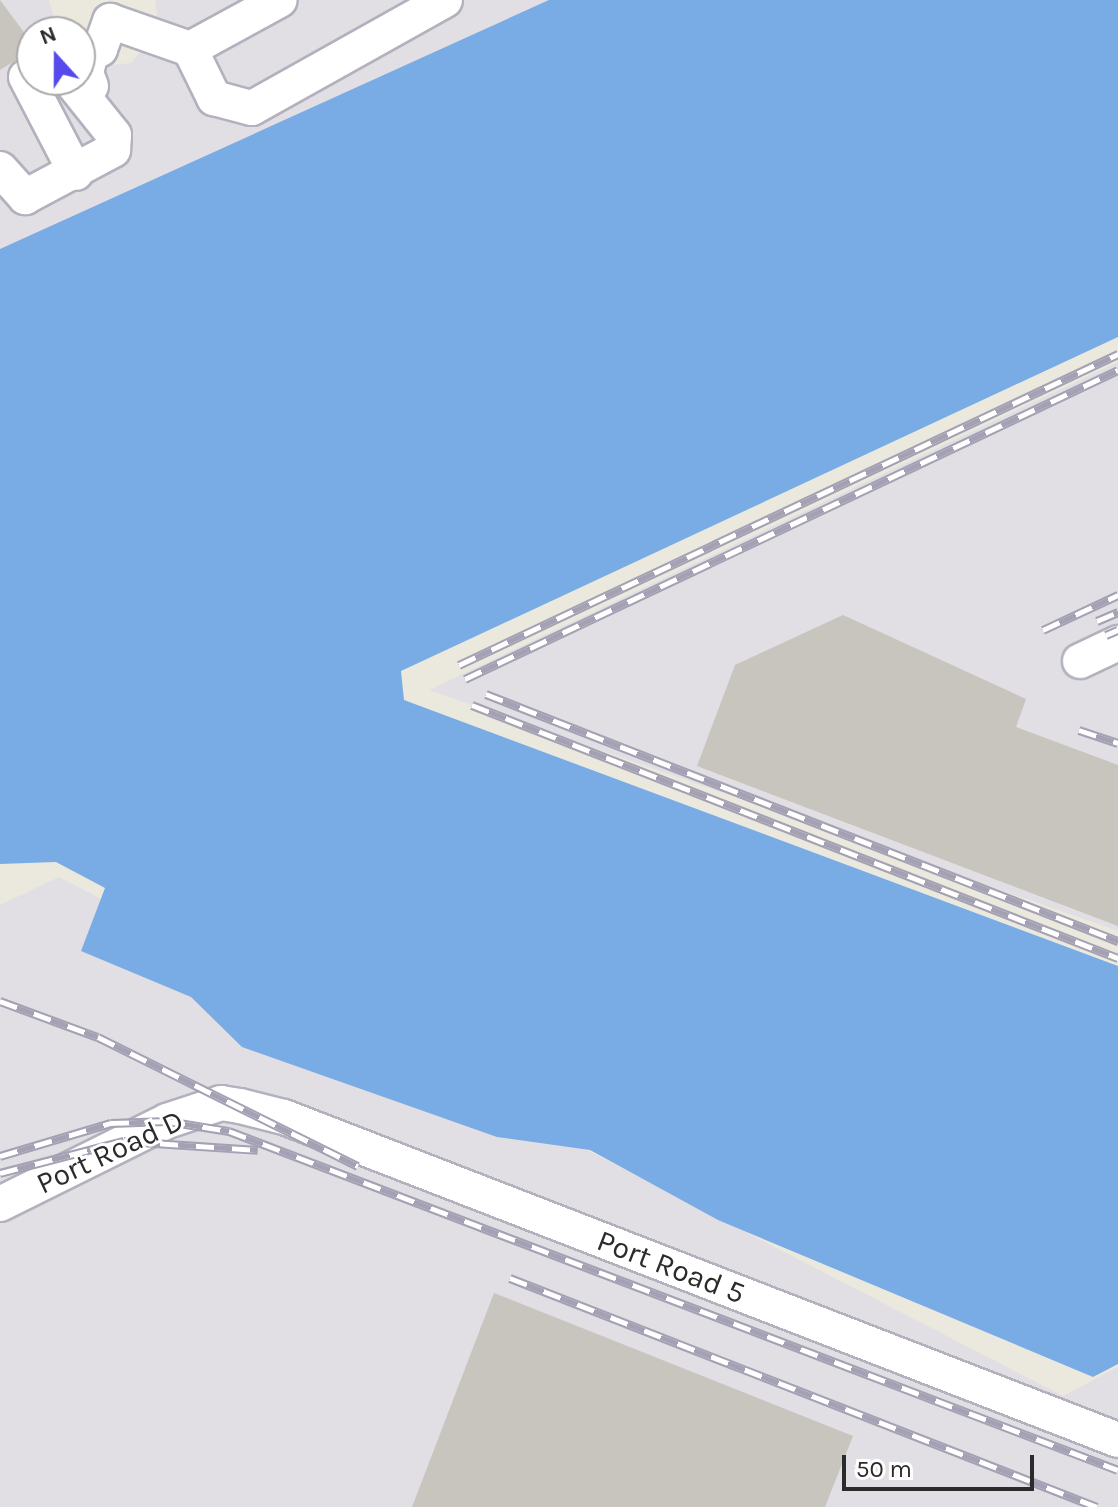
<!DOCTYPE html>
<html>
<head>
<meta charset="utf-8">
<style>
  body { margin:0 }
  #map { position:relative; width:1118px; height:1507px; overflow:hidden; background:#ebe9de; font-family:Karla,sans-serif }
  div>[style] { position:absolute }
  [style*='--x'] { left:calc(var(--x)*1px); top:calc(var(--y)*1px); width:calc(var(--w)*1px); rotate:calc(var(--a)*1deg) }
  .industrial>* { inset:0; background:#e1dee4 }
  .water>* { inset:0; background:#79ace5 }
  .building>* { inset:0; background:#c7c5bd }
  .roads { filter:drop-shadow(2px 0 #b2b1bd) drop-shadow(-2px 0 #b2b1bd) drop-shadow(0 2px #b2b1bd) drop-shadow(0 -2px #b2b1bd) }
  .minor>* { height:34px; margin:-17px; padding:0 17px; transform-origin:17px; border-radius:17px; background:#fff }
  .rail>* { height:9px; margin-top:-4.5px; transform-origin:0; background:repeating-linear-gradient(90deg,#fff 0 18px,#a3a1b3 0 36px); box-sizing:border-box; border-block:2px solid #a3a1b3 }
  span { translate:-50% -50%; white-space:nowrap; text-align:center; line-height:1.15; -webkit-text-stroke:6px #fff; paint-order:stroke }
  .street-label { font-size:30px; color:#2b2b2b }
  .north { position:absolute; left:16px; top:16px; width:80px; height:80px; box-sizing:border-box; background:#fff; border:2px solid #aaa; border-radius:50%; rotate:339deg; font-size:22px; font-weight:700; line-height:32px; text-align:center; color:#2b2b2b }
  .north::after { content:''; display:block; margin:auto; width:28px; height:36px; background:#564aec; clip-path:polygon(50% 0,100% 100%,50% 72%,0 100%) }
  .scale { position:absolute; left:842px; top:1455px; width:192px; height:36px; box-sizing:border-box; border:4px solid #2b2b2b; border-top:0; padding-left:10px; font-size:24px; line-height:28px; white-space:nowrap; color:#2b2b2b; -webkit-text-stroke:6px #fff; paint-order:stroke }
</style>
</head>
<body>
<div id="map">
  <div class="industrial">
    <i style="clip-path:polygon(0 0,49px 0,58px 32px,32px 32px,32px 80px,80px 80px,94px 67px,131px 63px,159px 30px,155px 0,562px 0,0 283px)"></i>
    <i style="clip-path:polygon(1118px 362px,1118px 931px,429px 690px)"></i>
    <i style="clip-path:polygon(59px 877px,1063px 1396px,1118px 1367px,1118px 1507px,0 1507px,0 905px)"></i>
  </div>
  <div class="water">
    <i style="clip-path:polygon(549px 0,1118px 0,1118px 337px,401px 671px,404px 700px,1118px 966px,1118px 1364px,1093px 1377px,718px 1220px,590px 1150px,497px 1137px,242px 1047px,191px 997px,81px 951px,105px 888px,56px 862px,0 864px,0 249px)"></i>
  </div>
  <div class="building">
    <i style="clip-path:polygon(0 0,32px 43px,32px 50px,0 70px)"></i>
    <i style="clip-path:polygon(843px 615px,1026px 699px,1016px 727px,1118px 765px,1118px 926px,697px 766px,735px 665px)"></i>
    <i style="clip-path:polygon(494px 1293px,853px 1436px,825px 1507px,412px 1507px)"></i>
  </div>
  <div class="roads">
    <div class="minor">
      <i style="--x:110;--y:21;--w:85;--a:19.3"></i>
      <i style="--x:190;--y:49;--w:102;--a:-28.6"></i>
      <i style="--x:190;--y:49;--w:55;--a:63.9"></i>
      <i style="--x:214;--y:98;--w:39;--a:15"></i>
      <i style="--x:252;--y:108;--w:221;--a:-29.2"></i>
      <i style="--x:26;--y:77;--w:108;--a:62.5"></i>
      <i style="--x:91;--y:86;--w:14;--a:-111"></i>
      <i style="--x:86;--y:73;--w:21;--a:-76"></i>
      <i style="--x:91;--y:53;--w:10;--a:-24"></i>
      <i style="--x:100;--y:49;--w:30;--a:-70"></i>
      <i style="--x:0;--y:169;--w:38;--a:48"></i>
      <i style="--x:25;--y:197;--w:100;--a:-28.1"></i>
      <i style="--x:113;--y:150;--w:15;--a:-86"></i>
      <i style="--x:114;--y:135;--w:70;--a:-128.7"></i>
      <i style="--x:1080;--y:661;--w:42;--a:-25.3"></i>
      <i style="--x:0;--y:1204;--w:186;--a:-26.4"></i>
      <i style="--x:167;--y:1121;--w:57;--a:-18.4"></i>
      <i style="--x:221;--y:1103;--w:19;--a:9"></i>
      <i style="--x:240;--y:1106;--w:45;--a:14"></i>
      <i style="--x:284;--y:1117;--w:894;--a:21.17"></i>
    </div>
  </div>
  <div class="rail">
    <i style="--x:1097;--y:621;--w:23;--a:-23"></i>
    <i style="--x:1043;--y:630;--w:83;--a:-25"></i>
    <i style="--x:1106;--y:635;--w:13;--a:-23"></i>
    <i style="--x:459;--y:665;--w:729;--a:-25.26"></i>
    <i style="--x:465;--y:679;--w:722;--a:-25.32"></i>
    <i style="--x:486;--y:694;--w:679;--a:21.35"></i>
    <i style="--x:472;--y:705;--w:694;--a:21.39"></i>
    <i style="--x:1079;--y:730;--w:41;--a:18.4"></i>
    <i style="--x:0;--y:1001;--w:104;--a:20.2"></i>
    <i style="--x:98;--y:1037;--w:290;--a:26.4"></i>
    <i style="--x:0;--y:1156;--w:116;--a:-16.6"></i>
    <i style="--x:111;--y:1123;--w:56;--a:-2"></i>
    <i style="--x:167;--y:1121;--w:63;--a:9.2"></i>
    <i style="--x:229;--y:1131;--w:951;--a:20.87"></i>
    <i style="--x:0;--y:1173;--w:128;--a:-14.5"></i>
    <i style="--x:124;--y:1141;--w:134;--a:3.8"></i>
    <i style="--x:510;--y:1278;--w:630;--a:21.31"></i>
  </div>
  <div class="street-label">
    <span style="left:110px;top:1152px;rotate:-25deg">Port Road D</span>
    <span style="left:671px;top:1267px;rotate:21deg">Port Road 5</span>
  </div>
  <div class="north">N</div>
  <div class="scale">50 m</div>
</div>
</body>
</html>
